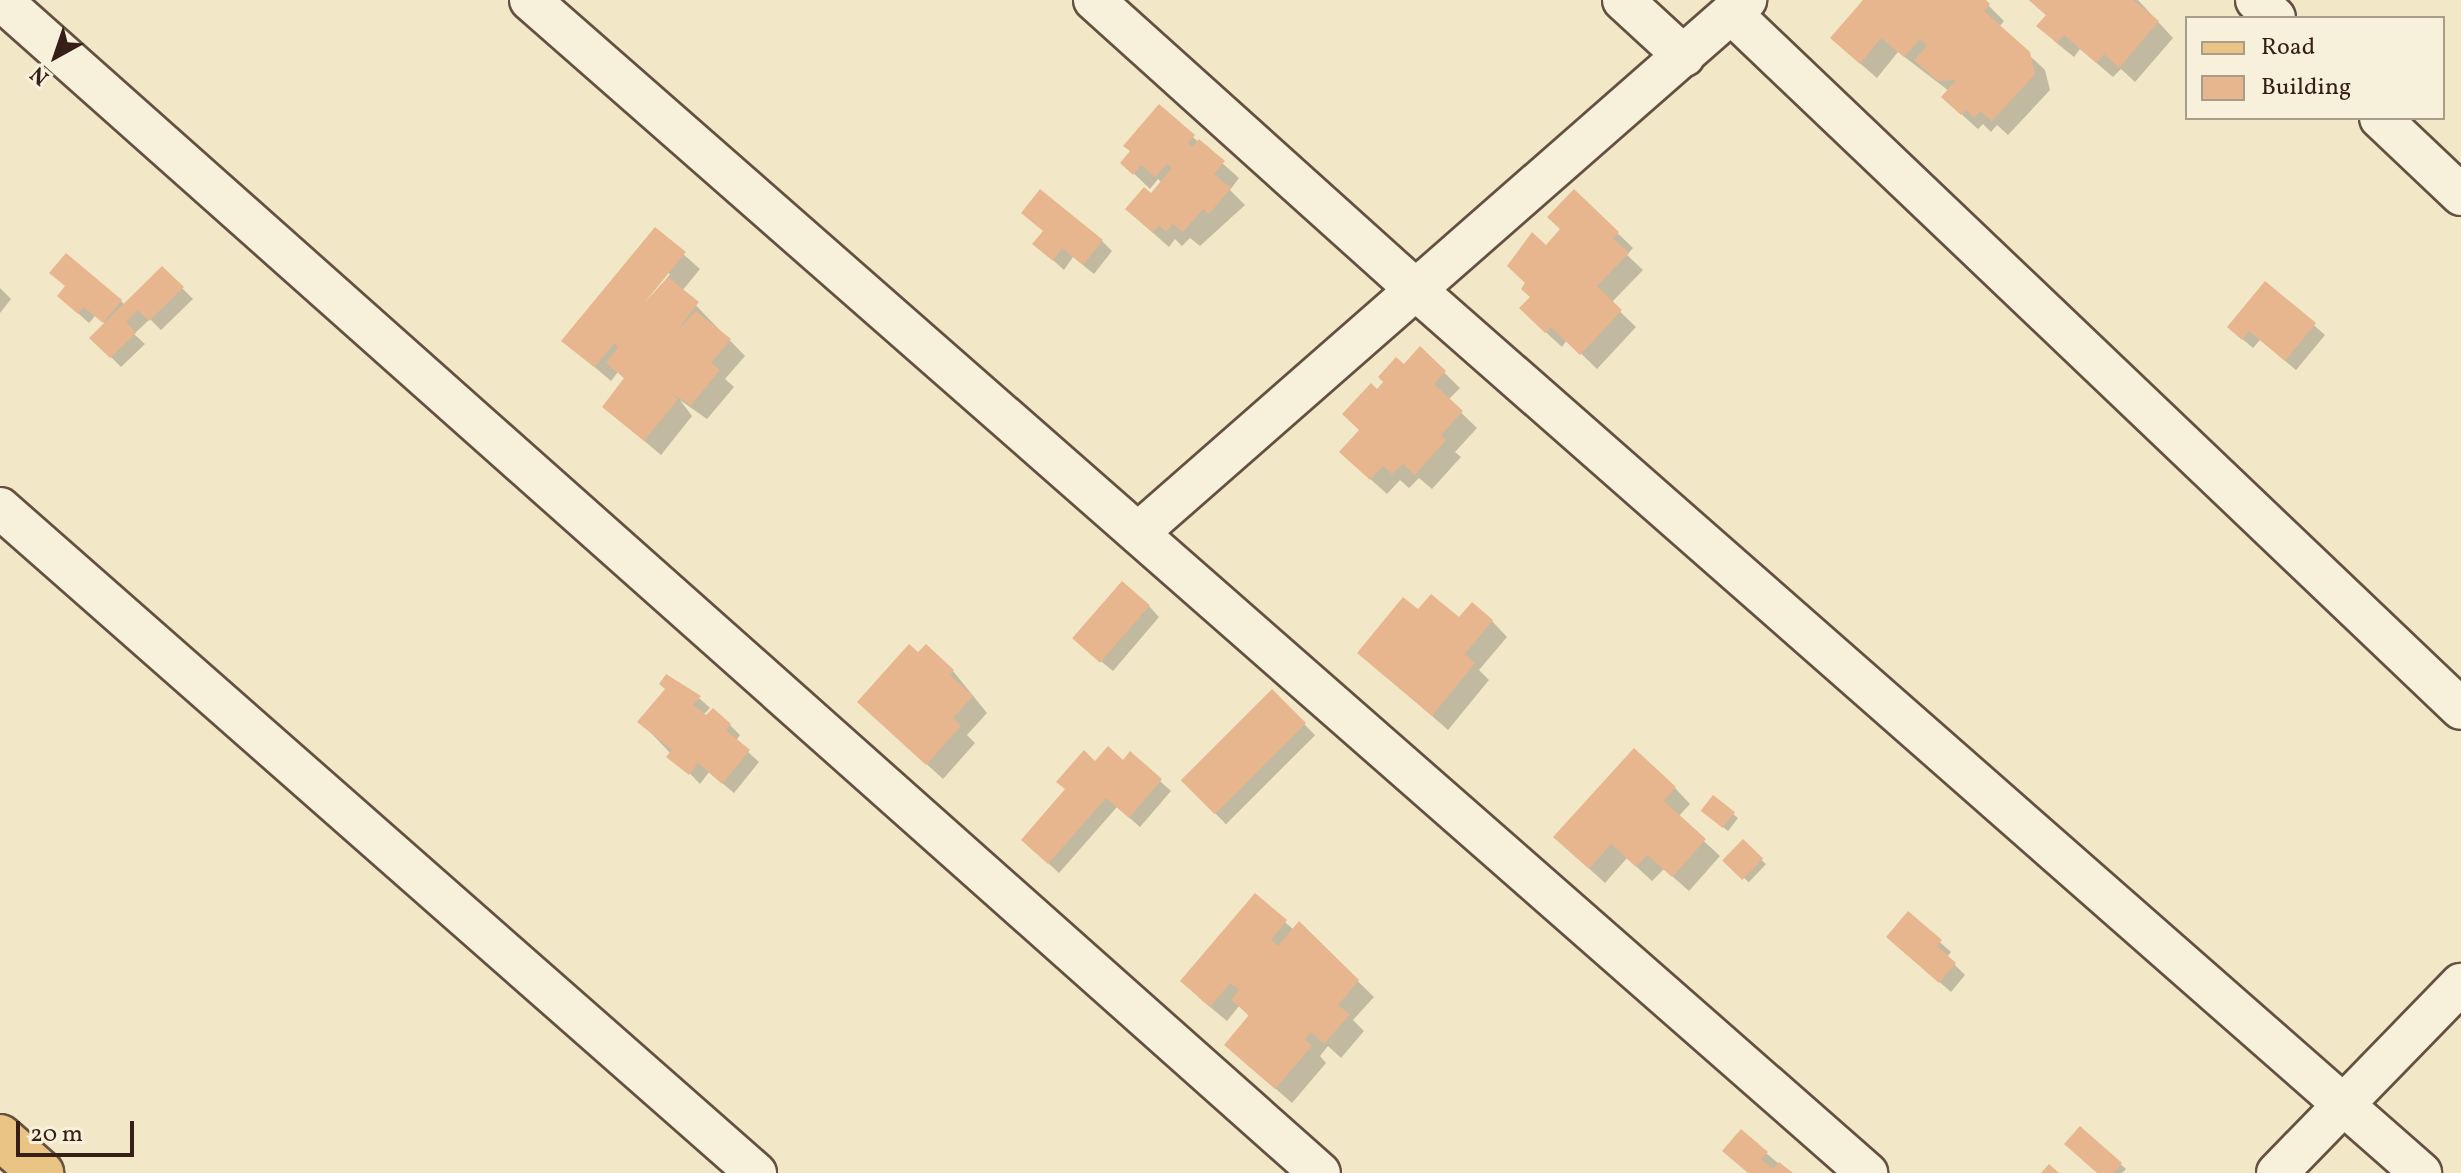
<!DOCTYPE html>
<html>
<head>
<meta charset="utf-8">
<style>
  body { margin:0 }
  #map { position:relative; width:2461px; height:1173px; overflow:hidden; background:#f2e8c8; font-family:Vollkorn,serif }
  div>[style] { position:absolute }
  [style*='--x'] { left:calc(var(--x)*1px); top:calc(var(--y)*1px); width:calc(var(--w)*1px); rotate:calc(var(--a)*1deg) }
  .shadow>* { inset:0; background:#0003; transform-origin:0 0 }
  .building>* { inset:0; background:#e7b68f; transform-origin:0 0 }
  .roads { filter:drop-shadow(2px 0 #655142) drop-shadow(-2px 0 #655142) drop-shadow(0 2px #655142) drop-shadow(0 -2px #655142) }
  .minor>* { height:40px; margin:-20px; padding:0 20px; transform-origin:20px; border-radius:20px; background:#f7f0db }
  .primary>* { height:44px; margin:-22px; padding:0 22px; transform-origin:22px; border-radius:22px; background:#e9c484 }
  span { translate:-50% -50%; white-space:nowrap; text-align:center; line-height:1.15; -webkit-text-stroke:8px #f7f0db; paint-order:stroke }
  .legend { position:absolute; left:2185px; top:16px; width:260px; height:104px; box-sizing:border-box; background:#f7f0db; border:2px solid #aa9c8c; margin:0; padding:10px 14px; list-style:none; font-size:24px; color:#361f16 }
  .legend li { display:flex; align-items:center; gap:16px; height:40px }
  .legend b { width:40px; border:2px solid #aa9c8c }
  .north { position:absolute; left:16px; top:16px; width:80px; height:80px; -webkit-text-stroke:6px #f7f0db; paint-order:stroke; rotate:220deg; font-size:22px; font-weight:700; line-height:32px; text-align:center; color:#361f16 }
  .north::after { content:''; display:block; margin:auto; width:28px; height:36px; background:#361f16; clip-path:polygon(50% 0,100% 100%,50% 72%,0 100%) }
  .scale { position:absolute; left:16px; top:1121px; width:118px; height:36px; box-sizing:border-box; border:4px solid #361f16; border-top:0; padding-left:10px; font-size:24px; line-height:28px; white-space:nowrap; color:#361f16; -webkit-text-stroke:6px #f7f0db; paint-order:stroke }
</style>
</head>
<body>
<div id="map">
  <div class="shadow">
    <i style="clip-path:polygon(1866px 0,1983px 0,2004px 21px,1999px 27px,2045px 70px,2050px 90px,2008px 135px,1997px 125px,1991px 132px,1983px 124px,1978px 129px,1959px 112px,1949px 91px,1898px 52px,1877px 78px,1848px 53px)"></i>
    <i style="clip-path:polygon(2029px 0,2138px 0,2173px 38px,2135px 82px,2121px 69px,2113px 77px,2080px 49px,2074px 57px,2054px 41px,2047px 16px)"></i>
    <i style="clip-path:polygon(1159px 107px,1239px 178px,1230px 190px,1245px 205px,1200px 246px,1190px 238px,1182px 246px,1175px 239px,1169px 247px,1143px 224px,1162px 183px,1158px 179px,1150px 189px,1123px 163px)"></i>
    <i style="clip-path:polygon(1574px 191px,1633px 248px,1627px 255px,1643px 270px,1611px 303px,1636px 327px,1597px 369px,1567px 340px,1562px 347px,1537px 324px,1532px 298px,1546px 248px,1563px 230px)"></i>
    <i style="clip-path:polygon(evenodd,656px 230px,700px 269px,682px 291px,745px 356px,725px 379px,734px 387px,707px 419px,680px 400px,692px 416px,661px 455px,604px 407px,626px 380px,618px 372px,611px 381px,564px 341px,656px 230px,667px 272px,670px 274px,647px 306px,642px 302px,667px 272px)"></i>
    <i style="clip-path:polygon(1102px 241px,1112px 251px,1094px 274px,1073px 257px,1064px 270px,1035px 244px)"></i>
    <i style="clip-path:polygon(162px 268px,193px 299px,161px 330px,150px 319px,134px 334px,145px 344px,121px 367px,92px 338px,106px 324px,95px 316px,89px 323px,70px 306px,121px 301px,125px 305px)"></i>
    <i style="clip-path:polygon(2266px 283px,2325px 335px,2296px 370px,2260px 340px,2253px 348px,2240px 337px)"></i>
    <i style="clip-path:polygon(0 288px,11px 299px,0 313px)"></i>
    <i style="clip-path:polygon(1420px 349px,1460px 388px,1448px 400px,1477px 428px,1455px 452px,1461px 457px,1432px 489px,1419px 478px,1409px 488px,1400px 480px,1387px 494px,1357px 467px,1361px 431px,1377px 391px)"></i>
    <i style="clip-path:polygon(1149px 606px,1159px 617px,1113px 671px,1087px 650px)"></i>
    <i style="clip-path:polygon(1418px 612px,1492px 621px,1507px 637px,1479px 670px,1489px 680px,1448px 730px,1360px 653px)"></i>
    <i style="clip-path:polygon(918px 655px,953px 671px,987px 713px,967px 735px,975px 743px,943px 779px,875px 717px)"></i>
    <i style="left:1272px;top:692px;width:61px;height:126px;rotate:45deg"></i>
    <i style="clip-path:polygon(699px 698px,710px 708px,703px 715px,730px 725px,740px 735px,736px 741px,759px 762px,734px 793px,709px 772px,700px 784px,650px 732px)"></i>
    <i style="clip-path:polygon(1130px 754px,1171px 791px,1140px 827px,1117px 807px,1059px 873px,1034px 850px)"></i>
    <i style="clip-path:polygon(1675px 788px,1690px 804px,1678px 817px,1720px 856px,1689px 891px,1664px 869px,1652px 881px,1627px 858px,1605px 883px,1572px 853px)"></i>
    <i style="clip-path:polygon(1713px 798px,1738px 818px,1728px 831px,1708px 815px)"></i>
    <i style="left:1743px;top:842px;width:32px;height:25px;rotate:44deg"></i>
    <i style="clip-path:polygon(1255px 896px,1294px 930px,1299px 924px,1374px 997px,1353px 1020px,1364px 1031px,1341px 1058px,1328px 1046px,1320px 1056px,1326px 1063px,1292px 1103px,1226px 1045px,1250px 1017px,1239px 1006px,1227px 1021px,1198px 997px)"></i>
    <i style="clip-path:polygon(1908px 914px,1951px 952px,1947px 957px,1965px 975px,1951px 992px,1899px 947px)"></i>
    <i style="clip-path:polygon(2081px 1129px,2126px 1169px,2122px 1173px,2099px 1173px)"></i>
    <i style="clip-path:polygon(1766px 1153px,1790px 1173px,1749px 1173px,1735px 1161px)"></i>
  </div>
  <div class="building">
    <i style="clip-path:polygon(1863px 0,1986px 0,1990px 4px,1984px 11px,2030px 52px,2035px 74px,1992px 121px,1980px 111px,1974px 118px,1966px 110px,1961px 115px,1941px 97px,1956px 80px,1938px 81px,1914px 60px,1927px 46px,1920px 39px,1904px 57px,1881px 38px,1860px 64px,1830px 38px)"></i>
    <i style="clip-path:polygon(2029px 0,2133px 0,2159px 21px,2119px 68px,2104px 54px,2096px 63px,2064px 35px,2057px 43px,2036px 26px,2046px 15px)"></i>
    <i style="clip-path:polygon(1159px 104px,1195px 135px,1188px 143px,1192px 147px,1199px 139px,1225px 161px,1214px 174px,1231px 188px,1209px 214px,1203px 209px,1183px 232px,1173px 224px,1166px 232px,1159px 225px,1153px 233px,1125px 209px,1144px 187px,1151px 193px,1172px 168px,1167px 164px,1155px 177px,1141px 165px,1133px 175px,1120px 163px,1130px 151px,1123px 146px)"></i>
    <i style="clip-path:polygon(1040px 189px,1103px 240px,1083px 265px,1062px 248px,1053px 261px,1032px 244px,1043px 231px,1021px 213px)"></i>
    <i style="clip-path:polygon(1574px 189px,1619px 232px,1613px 238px,1629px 253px,1597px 286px,1622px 310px,1580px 355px,1551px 327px,1545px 333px,1519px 308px,1530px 297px,1521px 289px,1525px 283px,1507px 266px,1532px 232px,1546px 245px,1560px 229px,1547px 217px)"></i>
    <i style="clip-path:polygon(655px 227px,686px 252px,645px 302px,668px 277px,699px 302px,676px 332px,696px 311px,731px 339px,711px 363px,720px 370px,691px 405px,669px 392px,678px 399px,644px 441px,602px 407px,624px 378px,606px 363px,618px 347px,615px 343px,594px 367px,561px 341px)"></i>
    <i style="clip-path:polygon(66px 253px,122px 300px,103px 323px,84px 307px,78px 314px,57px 296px,65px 286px,49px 273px)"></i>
    <i style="clip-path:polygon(162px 266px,184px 287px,149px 321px,138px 310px,126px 322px,136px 333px,110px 358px,89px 338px)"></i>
    <i style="clip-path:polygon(2265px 281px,2316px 323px,2285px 361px,2249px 331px,2242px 340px,2227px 327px)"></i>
    <i style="clip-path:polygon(1420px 346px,1446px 371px,1434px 384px,1463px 411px,1441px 435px,1446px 440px,1415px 475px,1403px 464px,1392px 474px,1383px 466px,1370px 480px,1339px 452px,1359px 430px,1342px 414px,1371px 383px,1377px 389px,1383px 382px,1378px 377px,1396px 357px,1404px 364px)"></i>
    <i style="left:1122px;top:581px;width:37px;height:76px;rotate:41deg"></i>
    <i style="clip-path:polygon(1431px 594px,1459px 617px,1472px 602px,1493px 620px,1465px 654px,1475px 663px,1432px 716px,1357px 653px,1403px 597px,1418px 609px)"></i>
    <i style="clip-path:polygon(909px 644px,918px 652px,926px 644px,954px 670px,950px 675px,973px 696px,953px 718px,961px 726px,926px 765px,857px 702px)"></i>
    <i style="clip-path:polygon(666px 674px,701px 696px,693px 705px,706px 715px,713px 708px,731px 724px,726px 730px,750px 750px,722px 784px,698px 763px,689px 775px,666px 757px,672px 750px,637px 722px,665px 689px,659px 684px)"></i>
    <i style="left:1272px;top:689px;width:48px;height:129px;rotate:45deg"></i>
    <i style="clip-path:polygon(1108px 746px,1123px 760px,1130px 751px,1162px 779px,1129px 818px,1106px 798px,1048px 864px,1021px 840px,1065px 789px,1056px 782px,1084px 750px,1095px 761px)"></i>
    <i style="clip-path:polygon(1634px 748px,1676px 787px,1664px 801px,1706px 839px,1672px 877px,1647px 855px,1636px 867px,1611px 844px,1589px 869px,1553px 837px)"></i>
    <i style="left:1713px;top:795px;width:28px;height:20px;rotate:38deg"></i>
    <i style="left:1743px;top:839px;width:28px;height:30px;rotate:44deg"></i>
    <i style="clip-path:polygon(1255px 893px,1287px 920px,1271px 940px,1278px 946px,1299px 921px,1359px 980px,1338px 1005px,1350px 1014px,1324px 1044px,1311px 1032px,1305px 1039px,1312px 1046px,1275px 1089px,1224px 1045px,1249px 1015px,1231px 1000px,1239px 990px,1230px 983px,1210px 1007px,1180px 981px)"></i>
    <i style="clip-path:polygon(1908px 911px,1942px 940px,1937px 946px,1956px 963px,1939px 983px,1886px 937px)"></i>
    <i style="clip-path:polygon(2080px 1126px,2122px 1163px,2114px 1173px,2097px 1173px,2064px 1144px)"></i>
    <i style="clip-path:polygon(1741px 1129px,1768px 1152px,1761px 1159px,1773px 1169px,1779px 1162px,1793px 1173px,1748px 1173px,1722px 1151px)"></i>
    <i style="clip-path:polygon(2049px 1164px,2059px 1173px,2041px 1173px)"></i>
  </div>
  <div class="roads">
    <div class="minor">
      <i style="--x:1;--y:0;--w:1765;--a:41.65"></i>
      <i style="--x:530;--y:0;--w:1779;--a:41.26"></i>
      <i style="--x:1094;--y:0;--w:433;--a:42"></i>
      <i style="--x:1416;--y:290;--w:1338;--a:41.3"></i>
      <i style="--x:1623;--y:0;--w:83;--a:42.6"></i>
      <i style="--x:2256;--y:0;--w:26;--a:43"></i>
      <i style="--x:1732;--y:14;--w:1007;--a:43.63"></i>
      <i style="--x:2380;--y:118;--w:112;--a:43.5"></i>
      <i style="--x:0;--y:508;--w:1007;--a:41.34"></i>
      <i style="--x:1138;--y:533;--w:809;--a:-41.24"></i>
      <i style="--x:2277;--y:1173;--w:264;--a:-45.8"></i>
    </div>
    <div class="primary">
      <i style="--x:0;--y:1137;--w:55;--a:41.3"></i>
    </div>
  </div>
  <ul class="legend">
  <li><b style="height:10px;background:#e9c484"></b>Road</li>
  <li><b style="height:22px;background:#e7b68f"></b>Building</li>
  </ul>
  <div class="north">N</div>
  <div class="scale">20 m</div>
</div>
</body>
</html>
